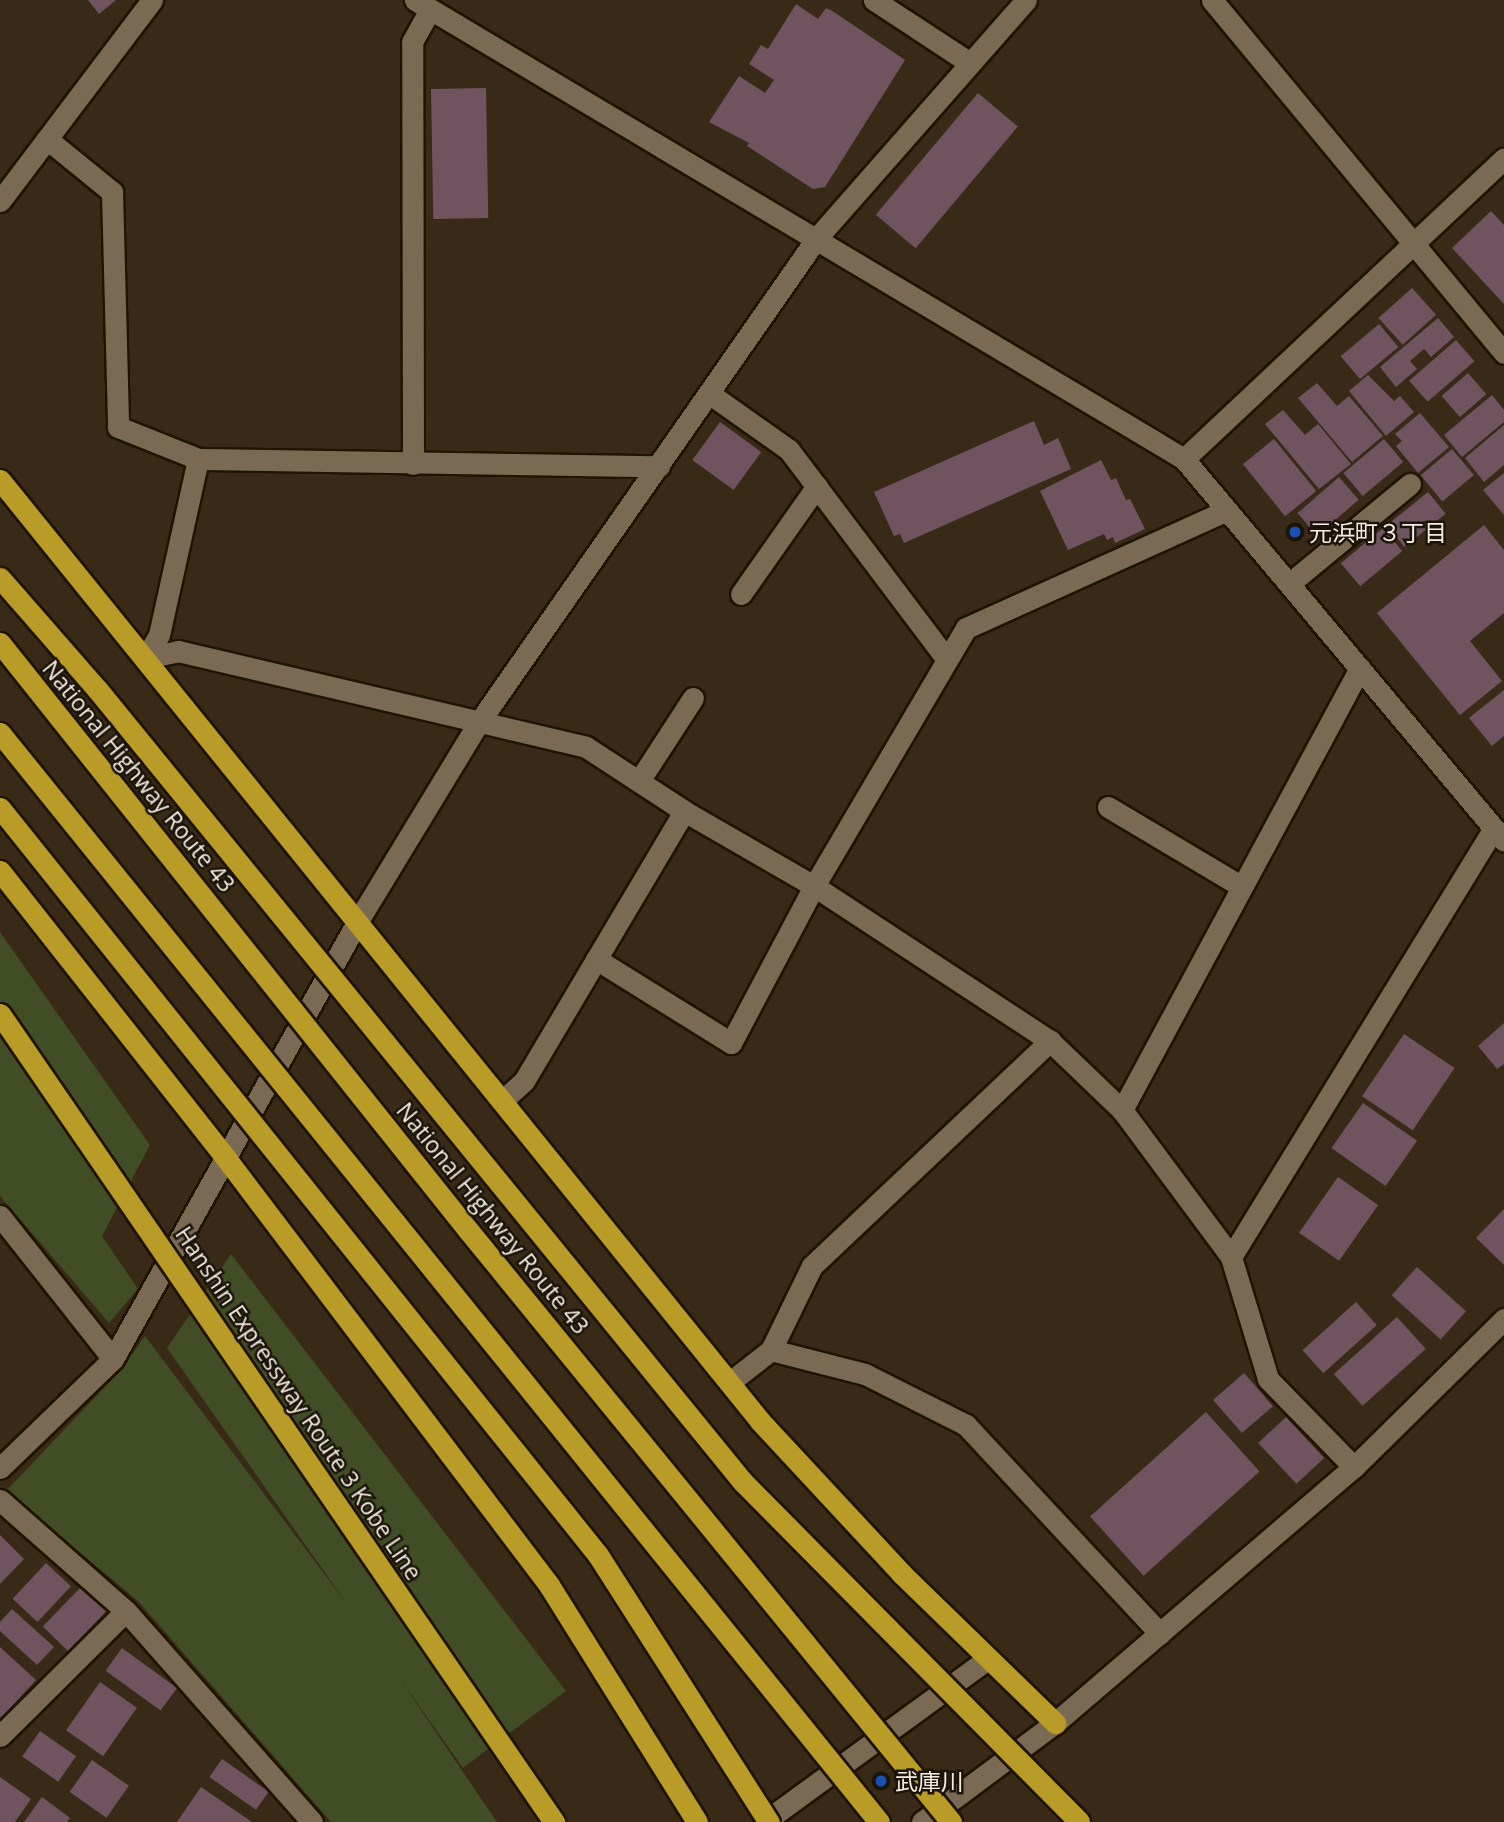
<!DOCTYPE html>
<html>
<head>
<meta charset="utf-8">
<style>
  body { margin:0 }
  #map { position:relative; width:1504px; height:1822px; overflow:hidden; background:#382a16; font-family:"Open Sans","Noto Sans JP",sans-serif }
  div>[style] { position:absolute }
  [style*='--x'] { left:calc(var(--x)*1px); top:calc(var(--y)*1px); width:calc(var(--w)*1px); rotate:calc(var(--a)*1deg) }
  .green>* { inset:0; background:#404d25 }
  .building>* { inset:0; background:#6f545f; transform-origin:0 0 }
  .roads { filter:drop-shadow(2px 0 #1f1301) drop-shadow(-2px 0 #1f1301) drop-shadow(0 2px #1f1301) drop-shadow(0 -2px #1f1301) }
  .minor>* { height:21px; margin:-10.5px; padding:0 10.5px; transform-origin:10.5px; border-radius:10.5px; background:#7a6a54 }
  .highway>* { height:21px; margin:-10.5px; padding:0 10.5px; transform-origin:10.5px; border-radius:10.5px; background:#b99b27 }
  .bridges { filter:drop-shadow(2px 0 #1f1301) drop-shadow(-2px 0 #1f1301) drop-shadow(0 2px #1f1301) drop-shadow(0 -2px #1f1301) }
  .highway-bridge>* { height:21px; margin:-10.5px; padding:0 10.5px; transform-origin:10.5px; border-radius:10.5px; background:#b99b27 }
  .dots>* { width:19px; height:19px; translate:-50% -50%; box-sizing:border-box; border:4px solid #1a140b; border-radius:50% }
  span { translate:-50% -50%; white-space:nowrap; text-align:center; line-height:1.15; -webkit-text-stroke:5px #1a140b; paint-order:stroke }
  .poi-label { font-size:23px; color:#f5ece0 }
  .left { translate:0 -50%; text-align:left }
  .street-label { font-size:23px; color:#f5ece0 }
</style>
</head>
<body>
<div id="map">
  <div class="green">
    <i style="clip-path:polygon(0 932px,150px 1145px,102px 1236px,138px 1289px,109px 1323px,0 1196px)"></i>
    <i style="clip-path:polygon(231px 1254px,566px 1691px,463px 1768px,400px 1679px,497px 1822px,331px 1822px,138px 1601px,6px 1491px,119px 1372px,145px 1336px,347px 1604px,167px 1348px)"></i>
  </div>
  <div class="building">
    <i style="clip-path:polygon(88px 0,116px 0,99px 14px)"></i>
    <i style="clip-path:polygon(796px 4px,818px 19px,826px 8px,834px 12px,905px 60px,825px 187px,813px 189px,747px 146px,749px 143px,709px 122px,739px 76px,765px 93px,774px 80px,749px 64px,761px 45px,768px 49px)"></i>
    <i style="left:486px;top:88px;width:130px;height:55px;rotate:89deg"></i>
    <i style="left:978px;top:93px;width:52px;height:159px;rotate:40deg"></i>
    <i style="clip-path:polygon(1491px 211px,1504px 225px,1504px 304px,1452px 248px)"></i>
    <i style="left:1412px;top:288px;width:36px;height:45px;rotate:48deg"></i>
    <i style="clip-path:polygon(1438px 318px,1454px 337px,1431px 357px,1424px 349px,1410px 361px,1417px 369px,1396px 387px,1380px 367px)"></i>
    <i style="left:1379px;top:324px;width:30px;height:50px;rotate:50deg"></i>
    <i style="left:1456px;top:340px;width:28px;height:62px;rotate:49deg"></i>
    <i style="left:1468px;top:373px;width:28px;height:35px;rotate:49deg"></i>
    <i style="clip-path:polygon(1368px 375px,1394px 401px,1400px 396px,1414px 412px,1386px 436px,1349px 391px)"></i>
    <i style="clip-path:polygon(1317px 383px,1337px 406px,1349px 396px,1383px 436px,1352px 462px,1298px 398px)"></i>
    <i style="clip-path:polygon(1492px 395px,1504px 410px,1504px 422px,1462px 457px,1444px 435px)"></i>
    <i style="clip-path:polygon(1283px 410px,1305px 435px,1318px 424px,1351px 464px,1319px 489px,1265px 424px)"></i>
    <i style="clip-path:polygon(1420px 413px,1449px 447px,1418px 473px,1396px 446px,1402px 441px,1395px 434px)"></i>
    <i style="clip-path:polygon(1034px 421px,1044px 445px,1058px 438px,1071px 469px,904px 543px,900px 534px,894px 536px,874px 492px)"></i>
    <i style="left:720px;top:422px;width:51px;height:47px;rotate:36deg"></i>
    <i style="clip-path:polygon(1504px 425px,1504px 465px,1484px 482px,1465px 458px)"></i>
    <i style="left:1274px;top:439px;width:67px;height:40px;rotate:51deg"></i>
    <i style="left:1384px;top:439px;width:30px;height:53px;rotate:50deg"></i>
    <i style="left:1452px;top:449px;width:34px;height:41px;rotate:50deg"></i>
    <i style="clip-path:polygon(1101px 460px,1111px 480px,1116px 478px,1126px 500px,1130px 499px,1145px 529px,1115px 543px,1113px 537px,1107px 540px,1104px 534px,1068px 550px,1040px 491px)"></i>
    <i style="clip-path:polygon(1504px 473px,1504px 515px,1483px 490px)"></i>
    <i style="left:1339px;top:477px;width:30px;height:55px;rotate:49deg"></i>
    <i style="left:1428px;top:492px;width:28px;height:53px;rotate:51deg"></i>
    <i style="clip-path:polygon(1484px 525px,1504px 550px,1504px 613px,1470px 641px,1502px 681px,1460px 715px,1377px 613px)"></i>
    <i style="left:1383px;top:528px;width:30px;height:55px;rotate:50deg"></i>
    <i style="clip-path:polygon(1504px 690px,1504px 736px,1492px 746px,1469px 718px)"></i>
    <i style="clip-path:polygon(1504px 1023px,1504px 1064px,1497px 1069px,1478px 1046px)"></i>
    <i style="left:1404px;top:1034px;width:61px;height:75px;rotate:34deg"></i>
    <i style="left:1363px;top:1103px;width:66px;height:55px;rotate:35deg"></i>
    <i style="left:1338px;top:1177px;width:49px;height:68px;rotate:35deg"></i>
    <i style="clip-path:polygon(1504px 1209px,1504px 1265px,1476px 1238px)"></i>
    <i style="left:1417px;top:1267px;width:66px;height:38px;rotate:42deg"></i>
    <i style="left:1356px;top:1302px;width:31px;height:72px;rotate:48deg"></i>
    <i style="left:1397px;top:1317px;width:43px;height:85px;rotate:48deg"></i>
    <i style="left:1244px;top:1373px;width:44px;height:41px;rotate:49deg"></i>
    <i style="left:1206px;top:1412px;width:80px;height:156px;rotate:48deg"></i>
    <i style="left:1286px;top:1417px;width:56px;height:38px;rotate:47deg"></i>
    <i style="clip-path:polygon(0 1535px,24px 1559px,0 1584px)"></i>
    <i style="left:46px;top:1563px;width:34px;height:49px;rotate:43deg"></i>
    <i style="left:81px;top:1587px;width:35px;height:55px;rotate:44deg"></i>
    <i style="clip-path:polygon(12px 1609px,54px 1647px,37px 1665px,0 1631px,0 1622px)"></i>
    <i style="clip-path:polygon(0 1647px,36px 1680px,0 1719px)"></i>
    <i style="left:122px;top:1648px;width:68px;height:28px;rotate:36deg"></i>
    <i style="left:100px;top:1682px;width:45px;height:59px;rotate:35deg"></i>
    <i style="left:40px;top:1731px;width:44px;height:31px;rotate:35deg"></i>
    <i style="left:222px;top:1759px;width:57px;height:22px;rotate:35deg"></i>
    <i style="left:92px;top:1760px;width:45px;height:39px;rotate:35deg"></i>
    <i style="clip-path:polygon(0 1777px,31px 1799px,15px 1822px,0 1822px)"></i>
    <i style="clip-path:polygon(201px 1787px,252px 1822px,177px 1822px)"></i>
    <i style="clip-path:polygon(42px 1797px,70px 1818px,67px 1822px,24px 1822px)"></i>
  </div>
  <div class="roads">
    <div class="minor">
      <i style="--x:415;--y:0;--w:896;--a:30.83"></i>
      <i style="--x:1184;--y:459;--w:498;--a:50"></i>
      <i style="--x:874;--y:0;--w:115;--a:33.3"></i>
      <i style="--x:1212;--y:0;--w:458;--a:50.4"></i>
      <i style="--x:47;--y:139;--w:84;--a:39.2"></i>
      <i style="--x:112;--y:192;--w:235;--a:88.5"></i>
      <i style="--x:118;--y:427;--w:86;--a:21.8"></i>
      <i style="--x:198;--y:459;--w:461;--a:0.9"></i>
      <i style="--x:0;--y:201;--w:252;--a:-52.9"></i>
      <i style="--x:710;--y:394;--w:97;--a:35.3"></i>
      <i style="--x:789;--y:450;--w:261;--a:53"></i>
      <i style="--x:1184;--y:459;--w:439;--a:-43.2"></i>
      <i style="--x:413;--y:464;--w:422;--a:-90.1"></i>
      <i style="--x:412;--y:42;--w:37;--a:-61"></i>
      <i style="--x:1289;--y:584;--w:157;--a:-39.6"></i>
      <i style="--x:741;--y:594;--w:132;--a:-54.9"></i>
      <i style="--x:146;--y:658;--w:33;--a:-12"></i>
      <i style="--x:178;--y:651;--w:419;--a:13.2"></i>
      <i style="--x:586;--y:747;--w:117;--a:33.1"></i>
      <i style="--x:684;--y:811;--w:150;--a:30"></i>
      <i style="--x:814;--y:886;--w:282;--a:33.3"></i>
      <i style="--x:1050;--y:1041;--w:100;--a:43.8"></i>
      <i style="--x:1122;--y:1110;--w:183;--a:53.4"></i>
      <i style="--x:1231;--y:1257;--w:127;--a:73.1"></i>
      <i style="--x:1268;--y:1379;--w:123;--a:45.7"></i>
      <i style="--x:146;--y:658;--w:26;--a:-61"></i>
      <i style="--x:159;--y:635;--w:180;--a:-77.5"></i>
      <i style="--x:639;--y:781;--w:99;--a:-57"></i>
      <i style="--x:1108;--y:807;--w:152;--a:30.8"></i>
      <i style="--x:596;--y:959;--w:159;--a:31.9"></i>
      <i style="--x:731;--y:1043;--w:178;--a:-62.1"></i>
      <i style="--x:814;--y:886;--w:299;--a:-59.5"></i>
      <i style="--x:966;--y:628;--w:286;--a:-24.3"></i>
      <i style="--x:503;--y:1100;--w:28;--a:-42"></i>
      <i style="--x:524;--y:1081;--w:314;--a:-59.3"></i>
      <i style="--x:1122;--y:1110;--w:502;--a:-61.7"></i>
      <i style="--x:0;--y:1216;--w:182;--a:51.7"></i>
      <i style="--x:1231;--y:1257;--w:503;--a:-58.49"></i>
      <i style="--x:771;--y:1350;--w:97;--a:14.3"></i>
      <i style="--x:865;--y:1374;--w:113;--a:26.8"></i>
      <i style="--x:966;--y:1425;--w:285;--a:47.1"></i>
      <i style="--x:730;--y:1382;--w:52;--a:-38"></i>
      <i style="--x:771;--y:1350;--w:93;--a:-64"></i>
      <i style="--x:812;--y:1266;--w:328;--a:-43.4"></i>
      <i style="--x:0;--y:1468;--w:157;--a:-44"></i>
      <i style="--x:113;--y:1359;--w:498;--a:-60.8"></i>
      <i style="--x:356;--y:924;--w:233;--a:-58.7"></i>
      <i style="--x:477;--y:725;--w:593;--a:-55.1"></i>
      <i style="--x:816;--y:239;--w:318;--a:-48.7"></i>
      <i style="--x:0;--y:1500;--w:168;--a:41.4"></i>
      <i style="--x:126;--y:1611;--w:281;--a:48.6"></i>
      <i style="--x:0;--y:1736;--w:177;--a:-44.8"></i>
      <i style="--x:764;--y:1822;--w:275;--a:-36.1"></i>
      <i style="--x:922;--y:1822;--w:166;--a:-36.7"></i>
      <i style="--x:1055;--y:1723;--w:394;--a:-40.6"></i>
      <i style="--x:1354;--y:1467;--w:211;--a:-44.6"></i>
    </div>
    <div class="highway">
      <i style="--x:0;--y:480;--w:1210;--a:51.07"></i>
      <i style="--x:760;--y:1421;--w:209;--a:47.1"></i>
      <i style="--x:902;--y:1574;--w:214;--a:44.2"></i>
      <i style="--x:0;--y:871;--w:364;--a:51.8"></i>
      <i style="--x:225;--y:1157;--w:537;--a:52.87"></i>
      <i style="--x:549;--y:1585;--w:279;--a:58"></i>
    </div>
  </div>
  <div class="bridges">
    <div class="highway-bridge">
      <i style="--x:0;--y:578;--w:147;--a:48.9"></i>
      <i style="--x:97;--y:689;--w:1021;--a:50.84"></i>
      <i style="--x:742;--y:1481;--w:479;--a:45.3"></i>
      <i style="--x:0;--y:643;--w:751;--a:51.44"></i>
      <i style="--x:468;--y:1230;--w:764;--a:50.79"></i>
      <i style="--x:0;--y:733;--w:1399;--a:51.09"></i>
      <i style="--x:0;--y:808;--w:957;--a:51.32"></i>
      <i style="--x:598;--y:1555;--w:317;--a:57.4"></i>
      <i style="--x:0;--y:1014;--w:980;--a:55.56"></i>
    </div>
  </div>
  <div class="dots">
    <i style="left:1295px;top:532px;background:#1a4fb4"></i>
    <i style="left:881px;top:1781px;background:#1a4fb4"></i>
  </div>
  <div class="poi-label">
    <span class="left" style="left:1309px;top:532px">元浜町３丁目</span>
    <span class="left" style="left:895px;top:1781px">武庫川</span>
  </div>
  <div class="street-label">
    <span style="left:139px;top:776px;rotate:51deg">National Highway Route 43</span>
    <span style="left:493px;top:1218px;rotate:51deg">National Highway Route 43</span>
    <span style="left:299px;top:1403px;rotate:56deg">Hanshin Expressway Route 3 Kobe Line</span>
  </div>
</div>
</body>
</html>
